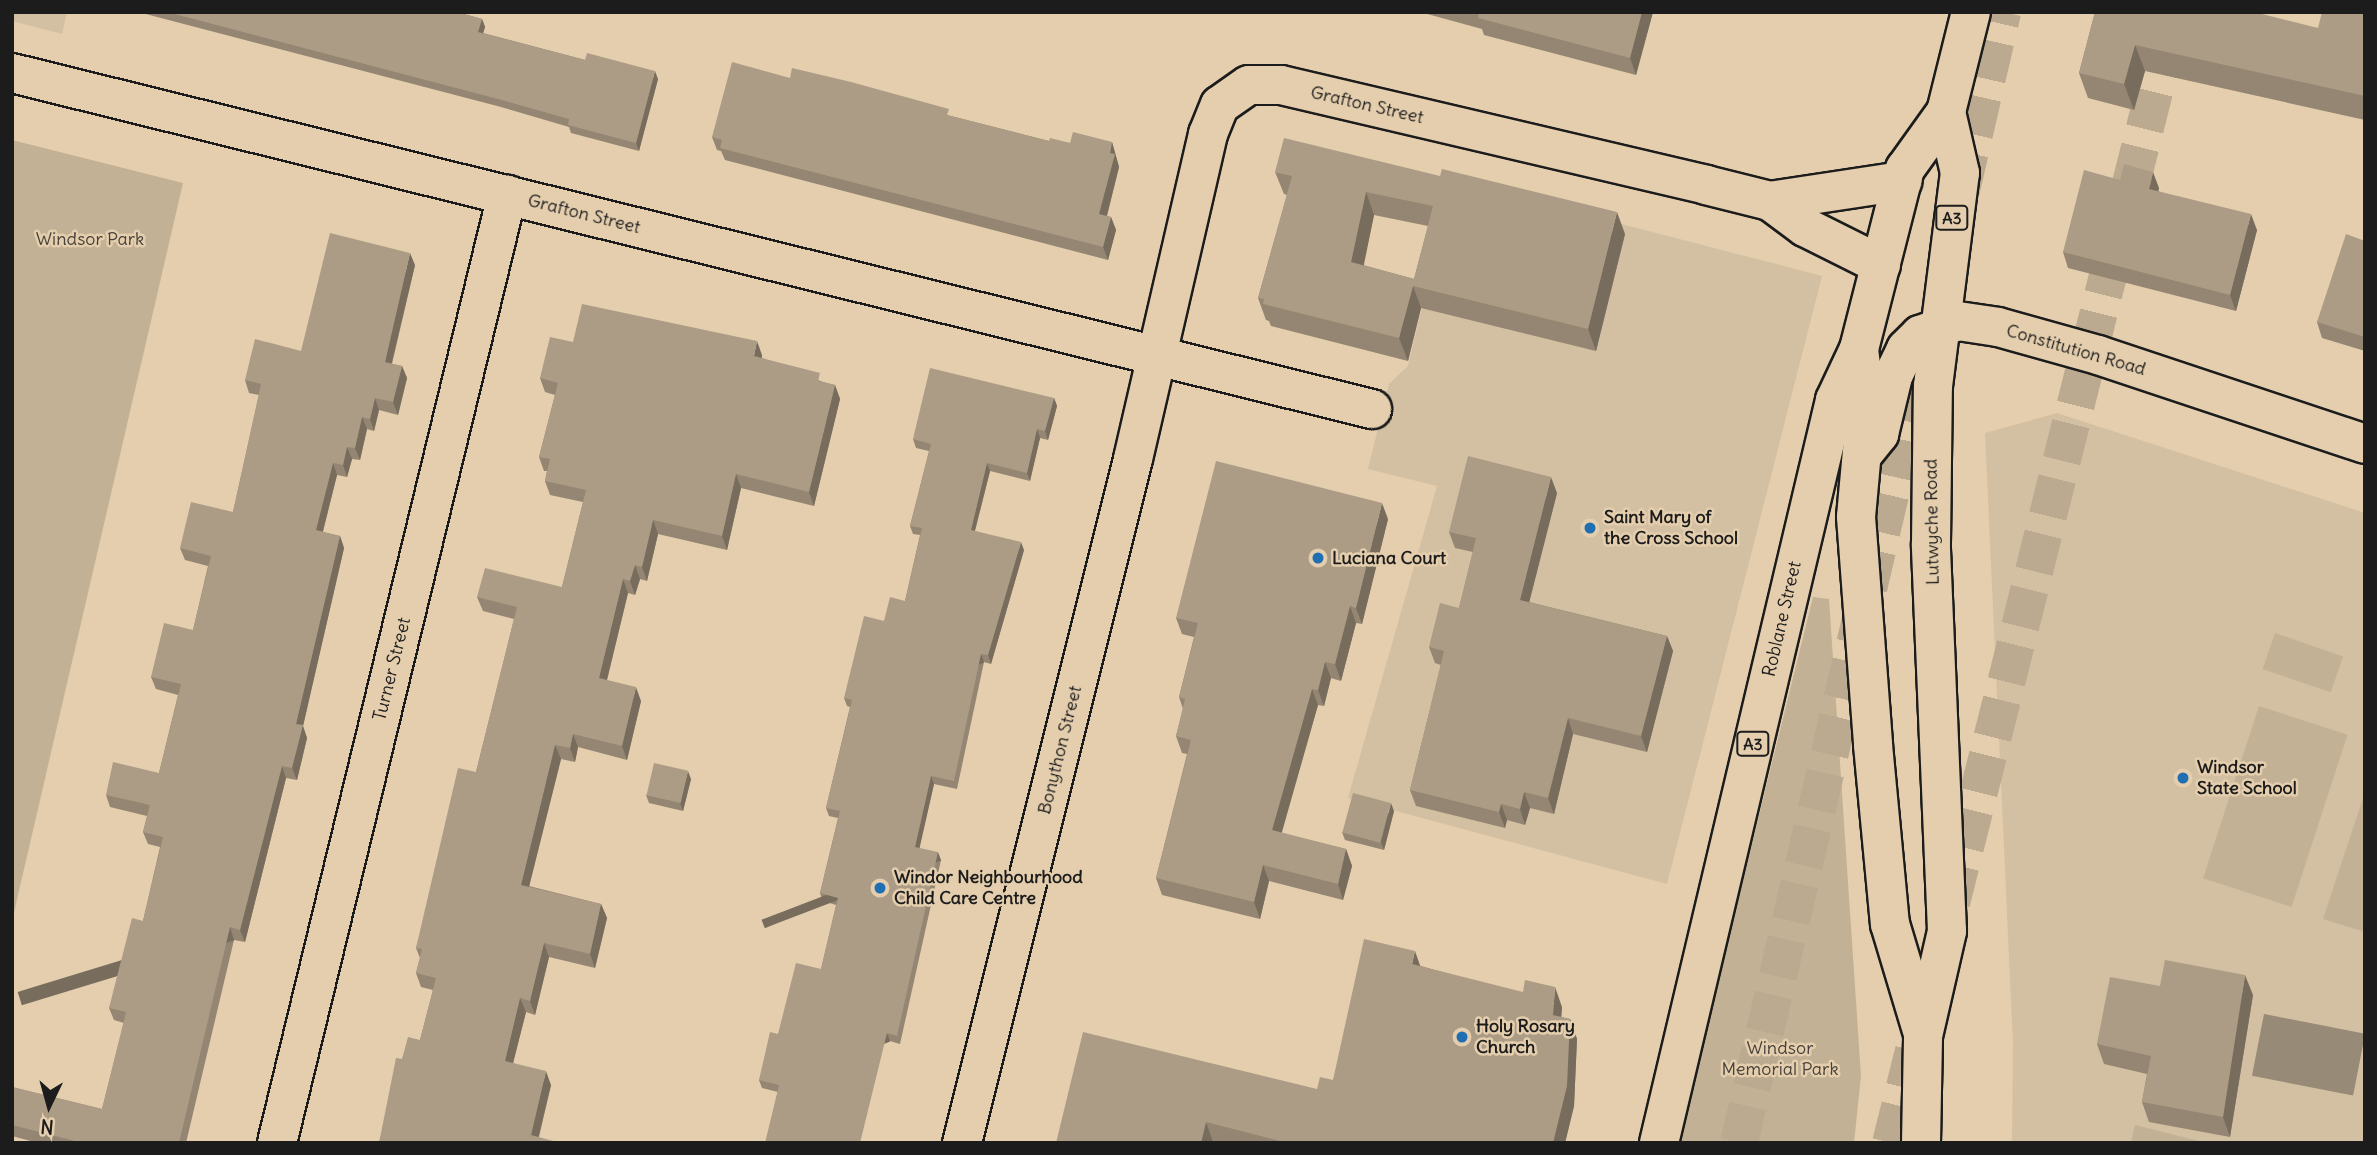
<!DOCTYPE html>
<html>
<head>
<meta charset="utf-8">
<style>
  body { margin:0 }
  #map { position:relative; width:2377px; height:1155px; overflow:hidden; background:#e4cead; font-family:Delius,sans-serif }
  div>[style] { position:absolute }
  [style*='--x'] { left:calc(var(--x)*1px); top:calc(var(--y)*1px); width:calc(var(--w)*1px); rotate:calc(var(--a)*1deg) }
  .built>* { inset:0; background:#d3bfa1 }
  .green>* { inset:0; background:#c3b195; transform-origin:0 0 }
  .water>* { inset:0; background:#978a76; transform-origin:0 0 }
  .highway-tunnel>* { height:38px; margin-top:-19px; transform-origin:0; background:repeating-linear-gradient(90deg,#bcaa90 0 38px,transparent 0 57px) }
  .roads { filter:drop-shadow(2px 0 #1c1c1c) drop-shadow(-2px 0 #1c1c1c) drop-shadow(0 2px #1c1c1c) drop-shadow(0 -2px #1c1c1c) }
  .minor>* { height:38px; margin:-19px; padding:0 19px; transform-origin:19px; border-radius:19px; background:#e4cead }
  .highway>* { height:38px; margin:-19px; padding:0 19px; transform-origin:19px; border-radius:19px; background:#e4cead }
  .wall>* { inset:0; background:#948672 }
  .shaded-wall>* { inset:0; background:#786d5d; transform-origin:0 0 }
  .building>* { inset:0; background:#ac9c85; transform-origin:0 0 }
  .dots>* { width:19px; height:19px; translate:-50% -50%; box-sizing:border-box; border:4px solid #e4cead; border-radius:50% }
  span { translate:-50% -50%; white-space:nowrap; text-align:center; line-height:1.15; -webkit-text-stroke:5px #e4cead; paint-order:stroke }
  .shield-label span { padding:2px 5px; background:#e4cead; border:2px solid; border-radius:5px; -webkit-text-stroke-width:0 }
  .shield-label { font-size:16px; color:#1c1c1c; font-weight:700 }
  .street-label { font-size:18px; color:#1c1c1c }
  .park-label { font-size:18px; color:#46413a }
  .poi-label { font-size:18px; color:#1c1c1c; font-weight:700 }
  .left { translate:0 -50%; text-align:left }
  .frame { position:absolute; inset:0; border:14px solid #1c1c1c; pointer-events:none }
  .north { position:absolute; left:14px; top:1071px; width:70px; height:70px; -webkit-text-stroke:5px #e4cead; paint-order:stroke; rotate:185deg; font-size:19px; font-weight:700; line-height:28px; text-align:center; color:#1c1c1c }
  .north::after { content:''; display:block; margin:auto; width:24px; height:32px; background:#1c1c1c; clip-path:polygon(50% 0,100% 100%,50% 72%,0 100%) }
</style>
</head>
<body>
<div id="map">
  <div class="built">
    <i style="clip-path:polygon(12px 12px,67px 12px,62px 34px,12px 21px)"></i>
    <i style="clip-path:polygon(1452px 180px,1822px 276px,1667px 884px,1348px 798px,1437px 486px,1368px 469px,1389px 384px,1408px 366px)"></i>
    <i style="clip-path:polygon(2057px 413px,2365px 513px,2365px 1143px,2012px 1143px,2013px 1044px,1985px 433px)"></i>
  </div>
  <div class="green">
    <i style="clip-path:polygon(12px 140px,183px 183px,12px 921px)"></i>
    <i style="clip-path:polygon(1813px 597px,1829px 599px,1861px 1076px,1854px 1143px,1678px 1143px)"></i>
    <i style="left:2275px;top:633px;width:72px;height:38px;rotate:19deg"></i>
    <i style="left:2259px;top:706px;width:93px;height:181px;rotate:18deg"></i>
    <i style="clip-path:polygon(2365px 792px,2365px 932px,2323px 919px)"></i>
    <i style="clip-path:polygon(2135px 1125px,2207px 1143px,2131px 1143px)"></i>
  </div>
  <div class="water">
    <i style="left:2264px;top:1014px;width:103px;height:63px;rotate:11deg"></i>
  </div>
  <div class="highway-tunnel">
    <i style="--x:1961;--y:190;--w:183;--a:-77"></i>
    <i style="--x:1951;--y:903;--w:918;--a:-75.95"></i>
    <i style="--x:1739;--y:1143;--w:824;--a:-76.89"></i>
    <i style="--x:1891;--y:1143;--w:103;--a:-76"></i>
  </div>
  <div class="roads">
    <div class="minor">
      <i style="--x:12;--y:73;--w:1401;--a:13.88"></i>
      <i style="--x:1770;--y:201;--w:134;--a:-8.6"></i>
      <i style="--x:1863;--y:454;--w:26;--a:-51"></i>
      <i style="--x:1879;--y:434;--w:60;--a:-76.4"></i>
      <i style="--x:1893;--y:376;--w:30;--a:-64"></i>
      <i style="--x:1906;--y:349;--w:20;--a:-45"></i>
      <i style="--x:1920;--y:335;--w:40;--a:-20.2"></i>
      <i style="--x:1958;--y:321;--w:40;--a:8.5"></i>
      <i style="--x:1998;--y:327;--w:104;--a:15.6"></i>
      <i style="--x:2098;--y:355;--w:281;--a:18.4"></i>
      <i style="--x:277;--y:1143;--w:976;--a:-76.36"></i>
      <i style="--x:962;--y:1143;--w:705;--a:-75.96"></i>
      <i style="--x:1133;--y:459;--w:334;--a:-77"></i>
      <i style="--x:1208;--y:134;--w:31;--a:-68"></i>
      <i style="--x:1220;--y:105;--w:35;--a:-35"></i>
      <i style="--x:1249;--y:85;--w:32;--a:0"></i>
      <i style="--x:1281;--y:85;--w:437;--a:13.2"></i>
      <i style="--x:1706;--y:185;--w:66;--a:14"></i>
      <i style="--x:1770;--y:201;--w:44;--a:36.6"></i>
      <i style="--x:1805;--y:227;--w:85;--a:26.6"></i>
    </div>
    <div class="highway">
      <i style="--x:1859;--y:349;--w:58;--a:83.1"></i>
      <i style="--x:1866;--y:407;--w:110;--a:95.2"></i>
      <i style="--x:1856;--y:517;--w:229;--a:85.7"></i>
      <i style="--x:1873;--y:745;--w:180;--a:84.6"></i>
      <i style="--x:1890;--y:924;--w:115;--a:73.3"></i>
      <i style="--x:1659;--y:1143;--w:764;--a:-76.67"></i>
      <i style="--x:1835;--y:400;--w:56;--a:-64.8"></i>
      <i style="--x:1859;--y:349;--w:186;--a:-75.7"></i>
      <i style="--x:1905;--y:169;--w:70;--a:-54.3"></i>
      <i style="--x:1921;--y:1143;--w:107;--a:-88.9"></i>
      <i style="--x:1923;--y:1036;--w:108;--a:-77.1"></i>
      <i style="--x:1947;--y:931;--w:388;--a:-92.4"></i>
      <i style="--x:1931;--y:543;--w:157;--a:-89.3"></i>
      <i style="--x:1933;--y:386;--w:215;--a:-82.8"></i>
      <i style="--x:1960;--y:173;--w:63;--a:-102.9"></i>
      <i style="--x:1946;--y:112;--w:103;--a:-76"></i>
    </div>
  </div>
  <div class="wall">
    <i style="clip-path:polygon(138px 12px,457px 12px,482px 19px,485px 27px,483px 33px,658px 79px,639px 151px,571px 133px,569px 127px,501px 107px)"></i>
    <i style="clip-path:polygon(1420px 12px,1653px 12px,1636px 75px,1484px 35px,1482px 29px)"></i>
    <i style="clip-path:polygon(2095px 12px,2318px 28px,2365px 12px,2365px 120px,2145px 71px,2134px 110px,2088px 98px,2079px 73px)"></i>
    <i style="clip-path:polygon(790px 78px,951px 116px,1049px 141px,1070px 143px,1112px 142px,1119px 167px,1107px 216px,1111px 217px,1116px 230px,1108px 260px,725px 160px,721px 151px,717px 150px,712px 137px)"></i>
    <i style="clip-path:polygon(evenodd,1275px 172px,1625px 234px,1596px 351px,1421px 308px,1408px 361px,1271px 326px,1269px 321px,1266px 320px,1258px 298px,1287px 195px,1284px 194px,1275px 172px,1374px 215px,1428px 226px,1414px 279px,1363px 265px,1374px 215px)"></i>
    <i style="clip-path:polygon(2120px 180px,2159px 188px,2158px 191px,2257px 230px,2236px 311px,2068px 268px,2063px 252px)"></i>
    <i style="clip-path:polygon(2365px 241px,2365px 351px,2322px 338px,2317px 322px)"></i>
    <i style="clip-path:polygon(415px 265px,392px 364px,402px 366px,407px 378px,398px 415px,379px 410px,374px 431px,367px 429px,360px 460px,352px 459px,347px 477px,337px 475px,323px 532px,340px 536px,344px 548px,303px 726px,307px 738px,297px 780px,286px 778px,245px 942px,234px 940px,186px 1143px,38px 1143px,12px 1136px,12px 1087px,102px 1109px,124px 1023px,114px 1020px,109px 1008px,143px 921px,160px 847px,148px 844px,143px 832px,147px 816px,110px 807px,106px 795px,159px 773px,178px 695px,156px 689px,151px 677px,193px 630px,208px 566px,185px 560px,180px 548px,233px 512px,259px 395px,249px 393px,245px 380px,301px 351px)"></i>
    <i style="clip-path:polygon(573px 342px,762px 355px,762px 358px,823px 382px,835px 385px,840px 399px,814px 506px,741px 488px,727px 550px,658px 534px,647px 581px,640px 579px,635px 595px,628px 593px,607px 680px,641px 701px,627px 760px,578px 747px,575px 762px,561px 759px,529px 886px,601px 904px,607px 918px,595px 968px,549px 957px,535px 1015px,526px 1012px,513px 1063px,551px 1085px,539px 1137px,379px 1143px,402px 1059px,420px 1040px,433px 990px,421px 987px,416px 973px,420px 958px,416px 948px,476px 772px,514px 619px,483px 611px,477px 597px,562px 587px,583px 502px,550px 495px,545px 481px,547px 471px,544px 471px,539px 457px,555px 395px,545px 392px,540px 378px)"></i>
    <i style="clip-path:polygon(1054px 398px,1057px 406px,1048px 440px,1040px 438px,1030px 481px,990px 471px,975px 531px,1024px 550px,991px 664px,984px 662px,957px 789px,934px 784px,919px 848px,941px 860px,900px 1044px,890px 1041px,778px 1092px,762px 1088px,759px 1080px,778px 1034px,821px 969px,836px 905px,823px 901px,820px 893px,838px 818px,829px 816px,826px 808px,850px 707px,847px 706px,844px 698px,884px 621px,905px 601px,920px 535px,913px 534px,910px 526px,929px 451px,916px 448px,913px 439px)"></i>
    <i style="clip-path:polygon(1557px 493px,1529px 602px,1667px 636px,1673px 651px,1647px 752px,1573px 734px,1554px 814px,1530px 808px,1525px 825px,1507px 820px,1505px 828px,1416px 806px,1410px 790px,1441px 665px,1435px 663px,1429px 647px,1459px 608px,1473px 552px,1455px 548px,1449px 532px)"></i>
    <i style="clip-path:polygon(1388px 519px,1362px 624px,1356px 623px,1341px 681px,1331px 678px,1324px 706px,1318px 705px,1281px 833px,1346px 849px,1352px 866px,1343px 900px,1269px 881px,1260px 919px,1162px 895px,1156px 878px,1187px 754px,1182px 753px,1176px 736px,1183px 709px,1179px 697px,1194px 637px,1182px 634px,1176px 618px)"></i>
    <i style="clip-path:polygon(691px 779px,683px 811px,649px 803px,646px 795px)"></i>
    <i style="clip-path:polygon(1394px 811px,1384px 850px,1345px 840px,1342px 832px)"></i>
    <i style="clip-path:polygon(1421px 966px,1562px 1007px,1561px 1017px,1570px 1019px,1577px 1039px,1574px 1106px,1565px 1143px,1217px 1143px,1213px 1142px,1056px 1143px,1317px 1089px,1333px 1080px)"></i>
    <i style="clip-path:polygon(2160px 986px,2253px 995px,2230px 1137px,2149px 1122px,2142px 1102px,2147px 1074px,2104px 1064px,2097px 1044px)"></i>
  </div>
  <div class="shaded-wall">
    <i style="clip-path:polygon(1642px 12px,1653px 12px,1636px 75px,1630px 58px)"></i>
    <i style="clip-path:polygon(482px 19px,485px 27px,481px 40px,478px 32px)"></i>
    <i style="clip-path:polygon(2135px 45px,2145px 71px,2134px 110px,2124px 84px)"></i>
    <i style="clip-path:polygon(655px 71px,658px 79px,639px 151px,636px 143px)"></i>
    <i style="clip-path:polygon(1112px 142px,1119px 167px,1104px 227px,1099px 214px)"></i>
    <i style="clip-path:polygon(2153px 172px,2159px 188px,2155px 205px,2149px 189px)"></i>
    <i style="clip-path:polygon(1366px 192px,1374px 215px,1360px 284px,1351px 262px)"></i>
    <i style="clip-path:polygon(1617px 212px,1625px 234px,1596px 351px,1588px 329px)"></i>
    <i style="clip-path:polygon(2251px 214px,2257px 230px,2236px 311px,2230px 295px)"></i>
    <i style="clip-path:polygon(1111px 217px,1116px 230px,1108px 260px,1103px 247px)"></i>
    <i style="clip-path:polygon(410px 253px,415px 265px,389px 374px,385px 362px)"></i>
    <i style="clip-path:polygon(1413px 286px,1421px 308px,1408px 361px,1399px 338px)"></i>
    <i style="clip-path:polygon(757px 341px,762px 355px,759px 370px,754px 356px)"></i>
    <i style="clip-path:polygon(402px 366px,407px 378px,398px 415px,393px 402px)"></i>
    <i style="clip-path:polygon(835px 385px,840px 399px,814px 506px,809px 492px)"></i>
    <i style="clip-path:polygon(375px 398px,379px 410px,374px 431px,370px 419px)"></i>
    <i style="clip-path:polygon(1054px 398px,1057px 406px,1048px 440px,1045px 431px)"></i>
    <i style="clip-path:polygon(362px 417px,367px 429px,360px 460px,355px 448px)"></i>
    <i style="clip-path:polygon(1037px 429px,1040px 438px,1030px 481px,1027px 473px)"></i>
    <i style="clip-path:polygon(347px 447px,352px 459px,347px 477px,343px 465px)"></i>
    <i style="clip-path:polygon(333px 463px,337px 475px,320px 542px,316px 530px)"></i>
    <i style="clip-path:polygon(987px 463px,990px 471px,973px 538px,971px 530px)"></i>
    <i style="clip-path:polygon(736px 474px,741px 488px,727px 550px,722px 536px)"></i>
    <i style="clip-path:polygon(1551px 477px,1557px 493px,1526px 615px,1520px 600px)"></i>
    <i style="clip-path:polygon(1382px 503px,1388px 519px,1362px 624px,1356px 608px)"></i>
    <i style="clip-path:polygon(653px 520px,658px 534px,647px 581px,642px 567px)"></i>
    <i style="clip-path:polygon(340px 536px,344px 548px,303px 726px,307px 738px,297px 780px,292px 768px,296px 724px)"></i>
    <i style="clip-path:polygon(1021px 542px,1024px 550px,991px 664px,988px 655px)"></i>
    <i style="clip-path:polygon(635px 565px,640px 579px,635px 595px,630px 581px)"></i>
    <i style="clip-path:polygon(623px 579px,628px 593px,604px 692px,599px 678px)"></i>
    <i style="clip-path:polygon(1350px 606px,1356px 623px,1341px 681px,1335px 664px)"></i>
    <i style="clip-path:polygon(1667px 636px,1673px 651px,1647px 752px,1641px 736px)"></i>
    <i style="left:981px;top:654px;width:9px;height:130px;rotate:69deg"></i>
    <i style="clip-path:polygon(1325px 662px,1331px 678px,1324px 706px,1318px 690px)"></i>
    <i style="clip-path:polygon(636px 687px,641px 701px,627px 760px,622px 746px)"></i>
    <i style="clip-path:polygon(1312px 689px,1318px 705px,1278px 846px,1272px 830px)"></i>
    <i style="clip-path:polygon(1568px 718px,1573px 734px,1554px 814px,1548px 798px)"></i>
    <i style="clip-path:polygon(573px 734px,578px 747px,575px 762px,570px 748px)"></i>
    <i style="clip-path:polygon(555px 745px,561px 759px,526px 899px,521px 885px)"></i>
    <i style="clip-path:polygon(282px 766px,286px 778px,245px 942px,240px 930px)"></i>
    <i style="clip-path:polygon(688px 771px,691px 779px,683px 811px,680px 803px)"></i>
    <i style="clip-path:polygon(931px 776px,934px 784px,918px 855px,915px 847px)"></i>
    <i style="clip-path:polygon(1524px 792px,1530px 808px,1525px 825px,1520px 809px)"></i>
    <i style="clip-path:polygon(1391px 803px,1394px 811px,1384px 850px,1381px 842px)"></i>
    <i style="clip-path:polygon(1501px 804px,1507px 820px,1505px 828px,1499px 812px)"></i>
    <i style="clip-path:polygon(1346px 849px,1352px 866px,1343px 900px,1338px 884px)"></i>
    <i style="left:938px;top:852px;width:9px;height:189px;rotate:69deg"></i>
    <i style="clip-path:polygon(1263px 865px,1269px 881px,1260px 919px,1254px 902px)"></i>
    <i style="clip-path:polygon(601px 904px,607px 918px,595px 968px,590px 954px)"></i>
    <i style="left:230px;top:927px;width:14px;height:222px;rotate:73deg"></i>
    <i style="clip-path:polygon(544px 943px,549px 957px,535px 1015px,530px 1001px)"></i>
    <i style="clip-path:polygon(1415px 951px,1422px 971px,1412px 964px)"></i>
    <i style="clip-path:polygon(2245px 975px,2253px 995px,2230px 1137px,2223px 1117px)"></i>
    <i style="clip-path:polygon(1555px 987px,1562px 1007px,1560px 1035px,1553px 1015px)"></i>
    <i style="clip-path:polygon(520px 998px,526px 1012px,510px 1075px,505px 1061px)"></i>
    <i style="clip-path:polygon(1570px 1019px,1577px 1039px,1574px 1106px,1565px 1143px,1553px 1143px)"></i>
    <i style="left:887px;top:1033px;width:9px;height:113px;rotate:69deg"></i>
    <i style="clip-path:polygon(546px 1071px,551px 1085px,537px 1143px,531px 1135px)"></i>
    <i style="clip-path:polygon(1206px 1122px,1213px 1142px,1213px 1143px,1201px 1143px)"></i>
  </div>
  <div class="building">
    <i style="clip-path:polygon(167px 12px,457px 12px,482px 19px,478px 32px,585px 60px,587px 53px,655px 71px,636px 143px,568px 125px,569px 119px,498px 99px)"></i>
    <i style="clip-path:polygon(1479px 12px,1642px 12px,1630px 58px,1478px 18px)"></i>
    <i style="clip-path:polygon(2095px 12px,2254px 12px,2318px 28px,2322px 12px,2365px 12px,2365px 96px,2135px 45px,2124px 84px,2079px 73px)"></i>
    <i style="clip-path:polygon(732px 62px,790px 78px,792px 68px,851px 82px,949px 109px,947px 115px,1049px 141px,1050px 138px,1070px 143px,1073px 132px,1112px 142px,1110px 153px,1115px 154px,1099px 214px,1111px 217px,1103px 247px,720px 148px,722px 140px,712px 137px)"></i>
    <i style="clip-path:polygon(evenodd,1284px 138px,1440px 176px,1442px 169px,1617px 212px,1588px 329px,1413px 286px,1399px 338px,1263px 304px,1264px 299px,1258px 298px,1292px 176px,1275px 172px,1284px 138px,1366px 192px,1433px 206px,1414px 279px,1351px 262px,1366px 192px)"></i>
    <i style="clip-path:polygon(2124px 164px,2153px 172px,2149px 189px,2251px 214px,2230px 295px,2063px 252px,2084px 170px,2120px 180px)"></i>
    <i style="clip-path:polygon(330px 233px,410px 253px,385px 362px,402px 366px,393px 402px,375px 398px,370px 419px,362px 417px,355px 448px,347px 447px,343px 465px,333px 463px,316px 530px,340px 536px,296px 724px,303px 725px,292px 768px,282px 766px,240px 930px,230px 927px,179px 1143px,83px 1143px,12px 1125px,12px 1087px,102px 1109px,126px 1012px,109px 1008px,132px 918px,143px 921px,163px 837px,143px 832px,150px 805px,106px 795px,113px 762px,159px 773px,181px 684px,151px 677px,164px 623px,193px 630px,211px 556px,180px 548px,191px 502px,233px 512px,261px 384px,245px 380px,255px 339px,301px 351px)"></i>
    <i style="clip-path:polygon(2346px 234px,2365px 241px,2365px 337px,2317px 322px)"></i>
    <i style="clip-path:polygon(582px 304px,757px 341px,754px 356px,820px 373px,818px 381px,835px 385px,809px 492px,736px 474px,722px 536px,653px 520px,642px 567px,635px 565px,630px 581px,623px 579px,599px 678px,636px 687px,622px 746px,573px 734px,570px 748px,555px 745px,521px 885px,601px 904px,590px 954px,544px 943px,530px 1001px,520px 998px,505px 1061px,546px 1071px,531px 1135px,561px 1143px,379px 1143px,396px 1058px,402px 1059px,408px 1037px,420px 1040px,436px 978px,416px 973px,422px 949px,416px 948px,458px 768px,476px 772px,517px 607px,477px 597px,485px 568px,562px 587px,586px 490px,545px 481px,550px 459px,539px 457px,558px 383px,540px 378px,550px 337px,573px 342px)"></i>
    <i style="clip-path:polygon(930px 368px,1054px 398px,1045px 431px,1037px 429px,1027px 473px,987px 463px,971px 530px,1021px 542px,988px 655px,981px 654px,954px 781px,931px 776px,915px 847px,938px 852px,897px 1036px,887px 1033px,860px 1143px,765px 1143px,779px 1085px,759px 1080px,770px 1032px,778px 1034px,796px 963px,821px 969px,838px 898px,820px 893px,840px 811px,826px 808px,852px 700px,844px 698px,864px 616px,884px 621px,890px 597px,905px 601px,922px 528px,910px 526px,931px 444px,913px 439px)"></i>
    <i style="clip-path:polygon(1468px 456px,1551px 477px,1520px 600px,1667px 636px,1641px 736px,1568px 718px,1548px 798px,1524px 792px,1520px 809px,1501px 804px,1499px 812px,1410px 790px,1444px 651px,1429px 647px,1440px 603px,1459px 608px,1476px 538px,1449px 532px)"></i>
    <i style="clip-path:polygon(1216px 461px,1382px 503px,1356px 608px,1350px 606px,1335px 664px,1325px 662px,1318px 690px,1312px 689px,1272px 830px,1346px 849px,1338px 884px,1263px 865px,1254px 902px,1156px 878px,1191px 740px,1176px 736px,1185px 699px,1179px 697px,1198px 623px,1176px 618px)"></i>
    <i style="left:654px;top:763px;width:35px;height:33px;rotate:13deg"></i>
    <i style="left:1353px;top:793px;width:39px;height:41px;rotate:15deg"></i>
    <i style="clip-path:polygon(1364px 939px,1415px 951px,1412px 964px,1523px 992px,1525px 980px,1555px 987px,1553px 1015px,1570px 1019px,1567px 1086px,1553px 1143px,1288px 1143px,1206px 1122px,1201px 1143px,1056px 1143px,1083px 1032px,1317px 1089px,1320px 1077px,1333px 1080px)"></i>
    <i style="clip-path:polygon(2165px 960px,2245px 975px,2223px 1117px,2142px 1102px,2151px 1056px,2097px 1044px,2110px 977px,2160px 986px)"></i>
  </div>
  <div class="dots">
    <i style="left:1590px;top:528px;background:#1f6fb2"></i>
    <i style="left:1318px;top:558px;background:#1f6fb2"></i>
    <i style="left:2183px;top:778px;background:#1f6fb2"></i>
    <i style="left:880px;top:888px;background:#1f6fb2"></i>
    <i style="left:1462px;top:1037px;background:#1f6fb2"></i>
  </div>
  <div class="shield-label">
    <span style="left:1952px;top:218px">A3</span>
    <span style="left:1753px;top:744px">A3</span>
  </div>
  <div class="street-label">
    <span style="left:1367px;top:105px;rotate:13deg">Grafton Street</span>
    <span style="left:584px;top:214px;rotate:14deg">Grafton Street</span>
    <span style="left:2076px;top:350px;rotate:16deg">Constitution Road</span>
    <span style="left:1932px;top:522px;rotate:-91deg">Lutwyche Road</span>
    <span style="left:1782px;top:619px;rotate:-77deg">Roblane Street</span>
    <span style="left:392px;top:669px;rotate:-76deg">Turner Street</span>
    <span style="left:1060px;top:750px;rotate:-76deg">Bonython Street</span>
  </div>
  <div class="park-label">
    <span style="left:90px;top:239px">Windsor Park</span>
    <span style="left:1780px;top:1059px">Windsor<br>Memorial Park</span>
  </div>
  <div class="poi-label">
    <span class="left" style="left:1604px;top:528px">Saint Mary of<br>the Cross School</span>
    <span class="left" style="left:1332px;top:558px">Luciana Court</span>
    <span class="left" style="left:2197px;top:778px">Windsor<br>State School</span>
    <span class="left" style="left:894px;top:888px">Windor Neighbourhood<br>Child Care Centre</span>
    <span class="left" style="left:1476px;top:1037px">Holy Rosary<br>Church</span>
  </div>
  <div class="frame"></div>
  <div class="north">N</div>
</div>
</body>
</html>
